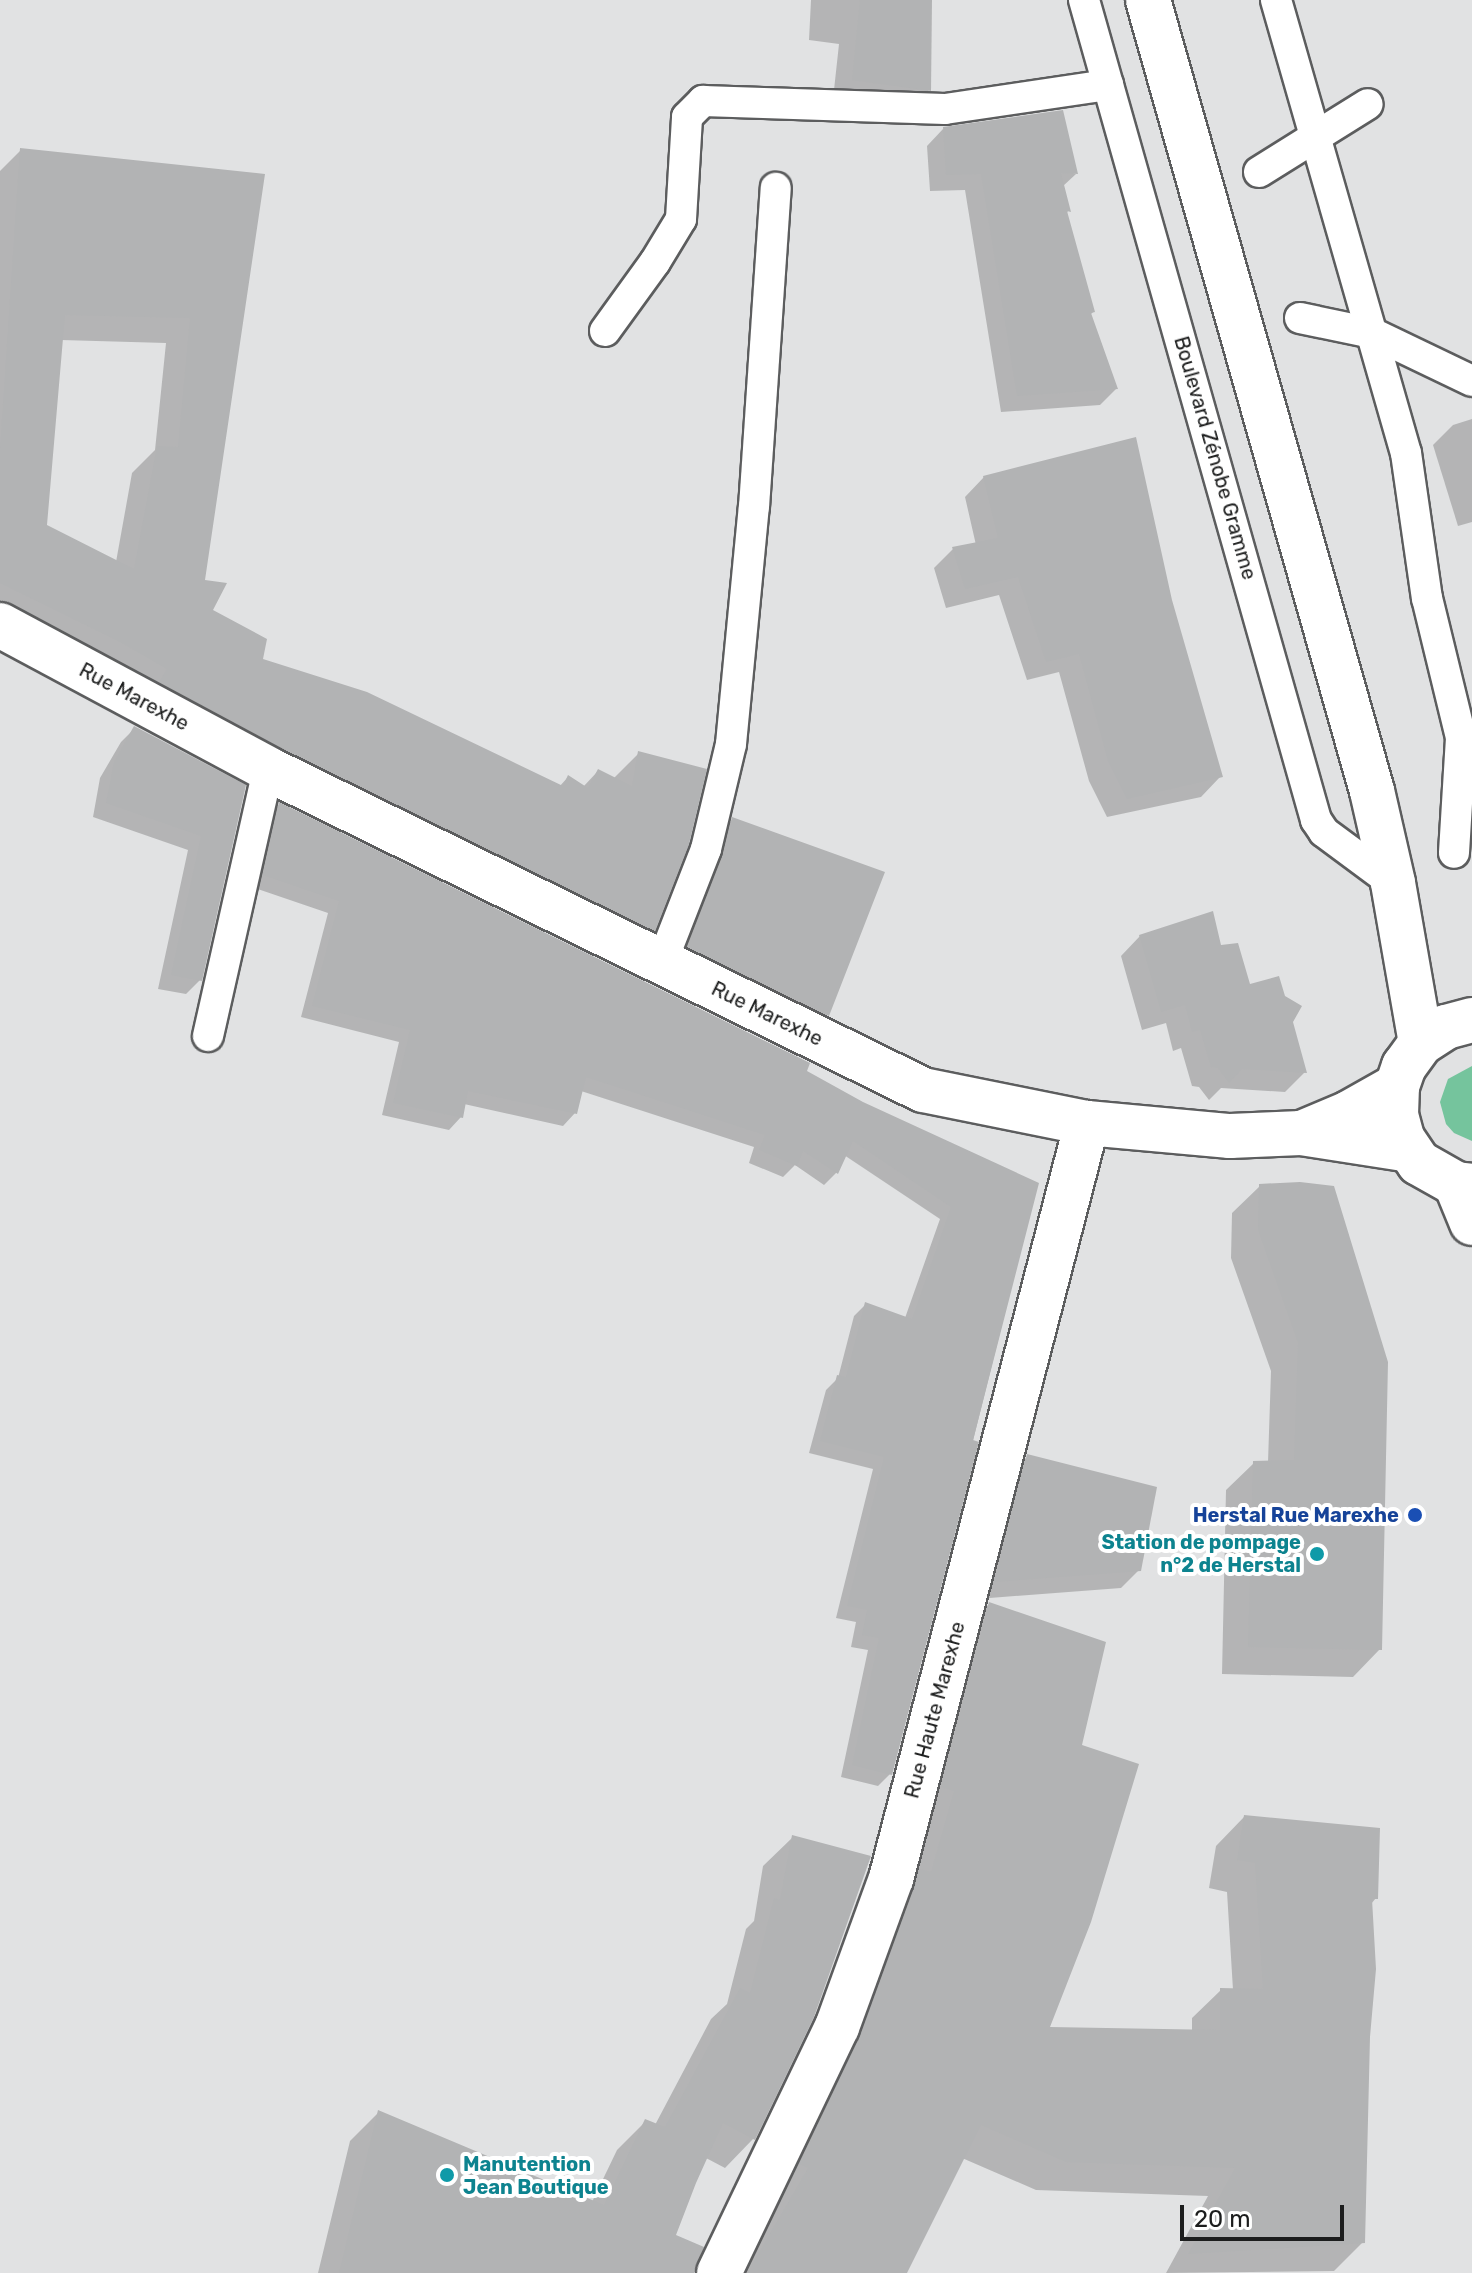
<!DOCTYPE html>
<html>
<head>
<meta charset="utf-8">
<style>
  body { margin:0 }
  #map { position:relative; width:1472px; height:2273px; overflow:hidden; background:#e1e2e3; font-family:Rubik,sans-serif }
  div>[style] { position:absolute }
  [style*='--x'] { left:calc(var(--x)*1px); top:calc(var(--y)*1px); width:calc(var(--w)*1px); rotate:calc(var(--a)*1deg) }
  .green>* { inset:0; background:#75c49d }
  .shadow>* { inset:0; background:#0003 }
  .building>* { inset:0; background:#b2b3b4 }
  .roads { filter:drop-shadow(2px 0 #5c5d5e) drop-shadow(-2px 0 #5c5d5e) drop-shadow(0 2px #5c5d5e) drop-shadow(0 -2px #5c5d5e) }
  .service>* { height:30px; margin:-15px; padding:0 15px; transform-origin:15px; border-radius:15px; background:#fff }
  .minor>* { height:44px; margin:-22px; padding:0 22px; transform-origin:22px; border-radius:22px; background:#fff }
  .secondary>* { height:44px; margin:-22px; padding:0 22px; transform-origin:22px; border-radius:22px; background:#fff }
  .dots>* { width:22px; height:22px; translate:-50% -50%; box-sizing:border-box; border:4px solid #fff; border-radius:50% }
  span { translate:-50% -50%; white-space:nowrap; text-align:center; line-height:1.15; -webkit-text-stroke:8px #fff; paint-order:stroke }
  .street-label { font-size:20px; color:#1c1d1d }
  .transit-label { font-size:20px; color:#164399; font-weight:700 }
  .right { translate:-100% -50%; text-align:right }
  .culture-label { font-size:20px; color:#0d838f; font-weight:700 }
  .left { translate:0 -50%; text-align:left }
  .scale { position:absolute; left:1180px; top:2205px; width:164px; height:36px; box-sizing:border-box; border:4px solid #1c1d1d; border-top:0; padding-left:10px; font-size:24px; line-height:28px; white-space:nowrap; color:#1c1d1d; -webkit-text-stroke:6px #fff; paint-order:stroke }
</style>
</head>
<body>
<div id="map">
  <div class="green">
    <i style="clip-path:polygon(1472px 1066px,1472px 1141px,1454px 1133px,1446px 1124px,1440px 1102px,1448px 1079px)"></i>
  </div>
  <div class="shadow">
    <i style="clip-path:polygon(811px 0,930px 0,929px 90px,910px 109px,833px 99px,839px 44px,809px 40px)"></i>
    <i style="clip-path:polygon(943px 129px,1076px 174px,1062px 187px,1068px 211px,1066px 214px,1093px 312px,1090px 315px,1116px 389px,1100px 405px,1001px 412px,965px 190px,930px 191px,927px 146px)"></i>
    <i style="clip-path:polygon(evenodd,21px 150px,262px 176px,203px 582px,210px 611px,260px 660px,559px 787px,568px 777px,583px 787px,598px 771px,613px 779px,639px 753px,653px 930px,628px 955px,0 620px,0 171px,21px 150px,61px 340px,166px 343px,155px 450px,132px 473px,116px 562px,45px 526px,61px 340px)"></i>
    <i style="clip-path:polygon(1472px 419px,1472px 522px,1458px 526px,1433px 445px,1453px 425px)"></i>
    <i style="clip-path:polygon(984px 477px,1170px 600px,1220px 777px,1201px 797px,1107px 817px,1089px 781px,1059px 672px,1027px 680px,999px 595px,946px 608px,934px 568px,953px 549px,976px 545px,965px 497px)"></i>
    <i style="clip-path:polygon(135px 728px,244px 787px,200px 980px,186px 994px,158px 989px,188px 850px,93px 817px,100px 778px,121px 742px)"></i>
    <i style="clip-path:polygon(279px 805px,863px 1104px,1037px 1184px,890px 1774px,878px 1786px,841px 1777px,868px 1650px,851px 1647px,856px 1622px,836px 1618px,873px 1469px,809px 1453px,826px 1390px,838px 1378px,854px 1316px,866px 1304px,905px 1318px,940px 1219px,844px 1155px,836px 1173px,824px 1185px,795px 1165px,783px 1177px,749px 1163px,754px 1147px,581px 1091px,575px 1113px,563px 1126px,464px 1104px,461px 1117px,449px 1130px,382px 1115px,399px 1042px,301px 1017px,328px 913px,252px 887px,267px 817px)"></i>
    <i style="clip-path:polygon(733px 819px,827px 1015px,798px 1043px,660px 976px,704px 848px)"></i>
    <i style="clip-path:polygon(1140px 936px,1219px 948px,1248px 986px,1291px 1022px,1305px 1072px,1285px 1092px,1221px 1088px,1209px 1100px,1199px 1087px,1192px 1086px,1181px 1048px,1173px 1051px,1166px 1023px,1142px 1030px,1121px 956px)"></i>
    <i style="clip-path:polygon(1260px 1186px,1380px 1649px,1353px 1677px,1222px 1674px,1226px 1490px,1254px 1463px,1268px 1462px,1271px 1371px,1231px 1258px,1232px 1213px)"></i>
    <i style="clip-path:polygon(1028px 1456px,1139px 1570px,1121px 1588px,977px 1599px,1010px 1474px)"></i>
    <i style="clip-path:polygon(989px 1604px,1079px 1746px,1047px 2029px,1192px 2031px,1192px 2018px,1221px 1990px,1233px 1990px,1227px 1892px,1209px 1888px,1216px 1846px,1244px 1817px,1376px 1898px,1371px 1904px,1363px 2242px,1334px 2271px,1166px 2273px,1208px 2196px,1036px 2190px,962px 2158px,905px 2273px,736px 2273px,781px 2197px,772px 2193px,961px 1633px)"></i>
    <i style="clip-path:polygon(792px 1838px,753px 2139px,725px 2168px,706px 2158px,673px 2236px,692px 2273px,318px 2273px,350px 2141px,379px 2112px,592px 2202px,617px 2150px,646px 2121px,655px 2125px,711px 2019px,727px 2004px,746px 1929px,754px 1921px,763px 1866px)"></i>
  </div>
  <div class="building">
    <i style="clip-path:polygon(860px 0,932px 0,931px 91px,852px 80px)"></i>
    <i style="clip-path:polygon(1063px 110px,1078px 174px,1061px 173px,1071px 212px,1067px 211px,1095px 312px,1091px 313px,1118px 389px,1017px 396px,981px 174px,946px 175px,943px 127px)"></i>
    <i style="clip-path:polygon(evenodd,20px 148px,265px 174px,205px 580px,227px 583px,213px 610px,267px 639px,263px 659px,367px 692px,563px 786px,568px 775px,588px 788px,598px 769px,632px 786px,638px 751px,707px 769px,689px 844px,655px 931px,279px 747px,159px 682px,167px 669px,120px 642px,0 583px,0 449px,20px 148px,65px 315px,190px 318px,178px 447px,157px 446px,134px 569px,47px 525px,65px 315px)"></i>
    <i style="clip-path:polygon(1136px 437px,1172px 600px,1223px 777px,1127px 799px,1108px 761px,1079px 654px,1046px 662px,1018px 577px,965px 589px,952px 547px,998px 538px,983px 476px)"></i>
    <i style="clip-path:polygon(134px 726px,246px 785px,202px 981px,171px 975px,201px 836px,106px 803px,114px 762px)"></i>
    <i style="clip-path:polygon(279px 802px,810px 1063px,807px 1071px,863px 1102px,1039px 1183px,973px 1440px,979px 1442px,892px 1775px,852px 1765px,879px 1638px,862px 1635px,867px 1610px,847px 1606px,884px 1457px,820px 1441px,837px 1375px,846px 1377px,865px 1302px,912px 1319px,951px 1207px,853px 1141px,838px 1174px,803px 1151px,797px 1166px,759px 1150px,765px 1135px,586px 1077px,577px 1114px,468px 1091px,463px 1118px,393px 1103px,410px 1030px,312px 1006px,339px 901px,263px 875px)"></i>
    <i style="clip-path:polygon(732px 817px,885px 872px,829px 1016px,687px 947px,723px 856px)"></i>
    <i style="clip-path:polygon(1213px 911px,1221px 945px,1238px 943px,1250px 984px,1279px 976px,1285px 996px,1302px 1006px,1293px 1022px,1307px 1073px,1242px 1069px,1229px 1083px,1218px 1068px,1211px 1067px,1200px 1030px,1192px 1032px,1185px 1005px,1161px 1012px,1139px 935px)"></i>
    <i style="clip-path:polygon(1300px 1182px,1334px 1186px,1388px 1362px,1382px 1650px,1248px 1647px,1253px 1461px,1294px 1460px,1298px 1343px,1258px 1230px,1259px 1184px)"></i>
    <i style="clip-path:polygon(1027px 1454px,1157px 1487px,1141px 1571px,994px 1582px)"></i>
    <i style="clip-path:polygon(989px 1602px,1106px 1642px,1082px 1745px,1139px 1764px,1091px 1922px,1050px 2027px,1220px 2030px,1220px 1988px,1263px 1989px,1255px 1863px,1237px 1860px,1244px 1815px,1380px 1828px,1378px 1899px,1372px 1899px,1376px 1969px,1370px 2037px,1365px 2243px,1188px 2254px,1235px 2168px,1066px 2162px,981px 2125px,907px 2273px,747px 2273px,808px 2168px,799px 2164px,860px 2036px,919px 1869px,931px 1872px,954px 1791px,941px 1787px)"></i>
    <i style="clip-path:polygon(792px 1835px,871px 1856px,814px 2017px,755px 2140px,723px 2123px,696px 2183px,676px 2235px,704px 2247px,694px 2273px,339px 2273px,378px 2110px,604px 2205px,645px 2119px,665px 2127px,740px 1988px,750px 1993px,774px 1898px,780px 1900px)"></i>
  </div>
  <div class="roads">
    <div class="service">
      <i style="--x:1084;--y:0;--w:852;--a:74.2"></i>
      <i style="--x:1316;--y:820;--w:14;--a:56"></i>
      <i style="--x:1324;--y:832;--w:86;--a:36.5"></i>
      <i style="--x:1276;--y:0;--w:471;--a:74"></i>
      <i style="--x:1406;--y:453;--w:147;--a:81.8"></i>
      <i style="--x:1427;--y:598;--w:144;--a:76.3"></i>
      <i style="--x:1461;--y:738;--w:115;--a:93.5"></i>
      <i style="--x:1259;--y:172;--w:128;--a:-32"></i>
      <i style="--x:1300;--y:318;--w:74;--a:11.8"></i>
      <i style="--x:1372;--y:333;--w:111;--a:25.6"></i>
      <i style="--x:605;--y:331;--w:85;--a:-54.1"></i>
      <i style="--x:655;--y:262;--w:50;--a:-58.8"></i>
      <i style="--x:681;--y:219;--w:102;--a:-86.6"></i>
      <i style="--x:687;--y:117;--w:23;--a:-45"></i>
      <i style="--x:703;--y:101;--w:242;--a:1.9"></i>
      <i style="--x:945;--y:109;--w:165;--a:-8.4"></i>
      <i style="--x:662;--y:962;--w:121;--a:-68.7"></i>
      <i style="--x:706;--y:849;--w:108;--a:-76.6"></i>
      <i style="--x:731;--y:744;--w:238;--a:-84.5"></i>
      <i style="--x:754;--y:507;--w:320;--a:-86.1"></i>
      <i style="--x:208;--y:1036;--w:274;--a:-77.3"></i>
    </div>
    <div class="minor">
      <i style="--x:0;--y:625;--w:304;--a:28.2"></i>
      <i style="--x:268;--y:769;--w:729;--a:26.11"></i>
      <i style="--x:923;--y:1090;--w:167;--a:11.4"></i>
      <i style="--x:1087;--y:1123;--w:144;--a:5.2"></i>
      <i style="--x:1230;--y:1136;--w:71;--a:-2.4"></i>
      <i style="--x:1301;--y:1133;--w:109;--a:8.9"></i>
      <i style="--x:1304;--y:1132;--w:49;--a:-22.9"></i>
      <i style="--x:1349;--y:1113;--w:55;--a:-29.4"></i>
      <i style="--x:1456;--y:1184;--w:42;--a:67.7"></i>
      <i style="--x:719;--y:2273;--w:273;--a:-64.4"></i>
      <i style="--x:837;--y:2027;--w:158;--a:-70"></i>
      <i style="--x:891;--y:1879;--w:781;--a:-75.47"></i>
    </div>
    <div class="secondary">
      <i style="--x:1148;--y:0;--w:822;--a:74.19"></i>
      <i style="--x:1372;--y:791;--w:94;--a:77.1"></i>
      <i style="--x:1393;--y:883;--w:162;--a:80.1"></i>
      <i style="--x:1472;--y:1020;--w:27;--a:165"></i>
      <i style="--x:1446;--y:1027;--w:30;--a:147"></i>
      <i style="--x:1421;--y:1043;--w:29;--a:126"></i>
      <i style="--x:1404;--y:1066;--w:21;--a:109"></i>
      <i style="--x:1397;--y:1086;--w:29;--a:92"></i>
      <i style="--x:1396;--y:1115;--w:24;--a:75"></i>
      <i style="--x:1402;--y:1138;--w:30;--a:56"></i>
      <i style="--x:1419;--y:1163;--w:43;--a:29.6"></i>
      <i style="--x:1456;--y:1184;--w:16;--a:7"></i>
    </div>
  </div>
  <div class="dots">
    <i style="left:1415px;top:1515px;background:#1a4fb4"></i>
    <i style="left:1317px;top:1554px;background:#0f9aa8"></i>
    <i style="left:447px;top:2175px;background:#0f9aa8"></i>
  </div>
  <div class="street-label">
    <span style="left:1215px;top:458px;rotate:74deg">Boulevard Zénobe Gramme</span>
    <span style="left:134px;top:697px;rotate:28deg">Rue Marexhe</span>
    <span style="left:767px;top:1014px;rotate:26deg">Rue Marexhe</span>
    <span style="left:935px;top:1710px;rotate:-75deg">Rue Haute Marexhe</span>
  </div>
  <div class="transit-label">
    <span class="right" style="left:1399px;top:1515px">Herstal Rue Marexhe</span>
  </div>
  <div class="culture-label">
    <span class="right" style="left:1301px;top:1554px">Station de pompage<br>n°2 de Herstal</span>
    <span class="left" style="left:463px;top:2176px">Manutention<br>Jean Boutique</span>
  </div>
  <div class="scale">20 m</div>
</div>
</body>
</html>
